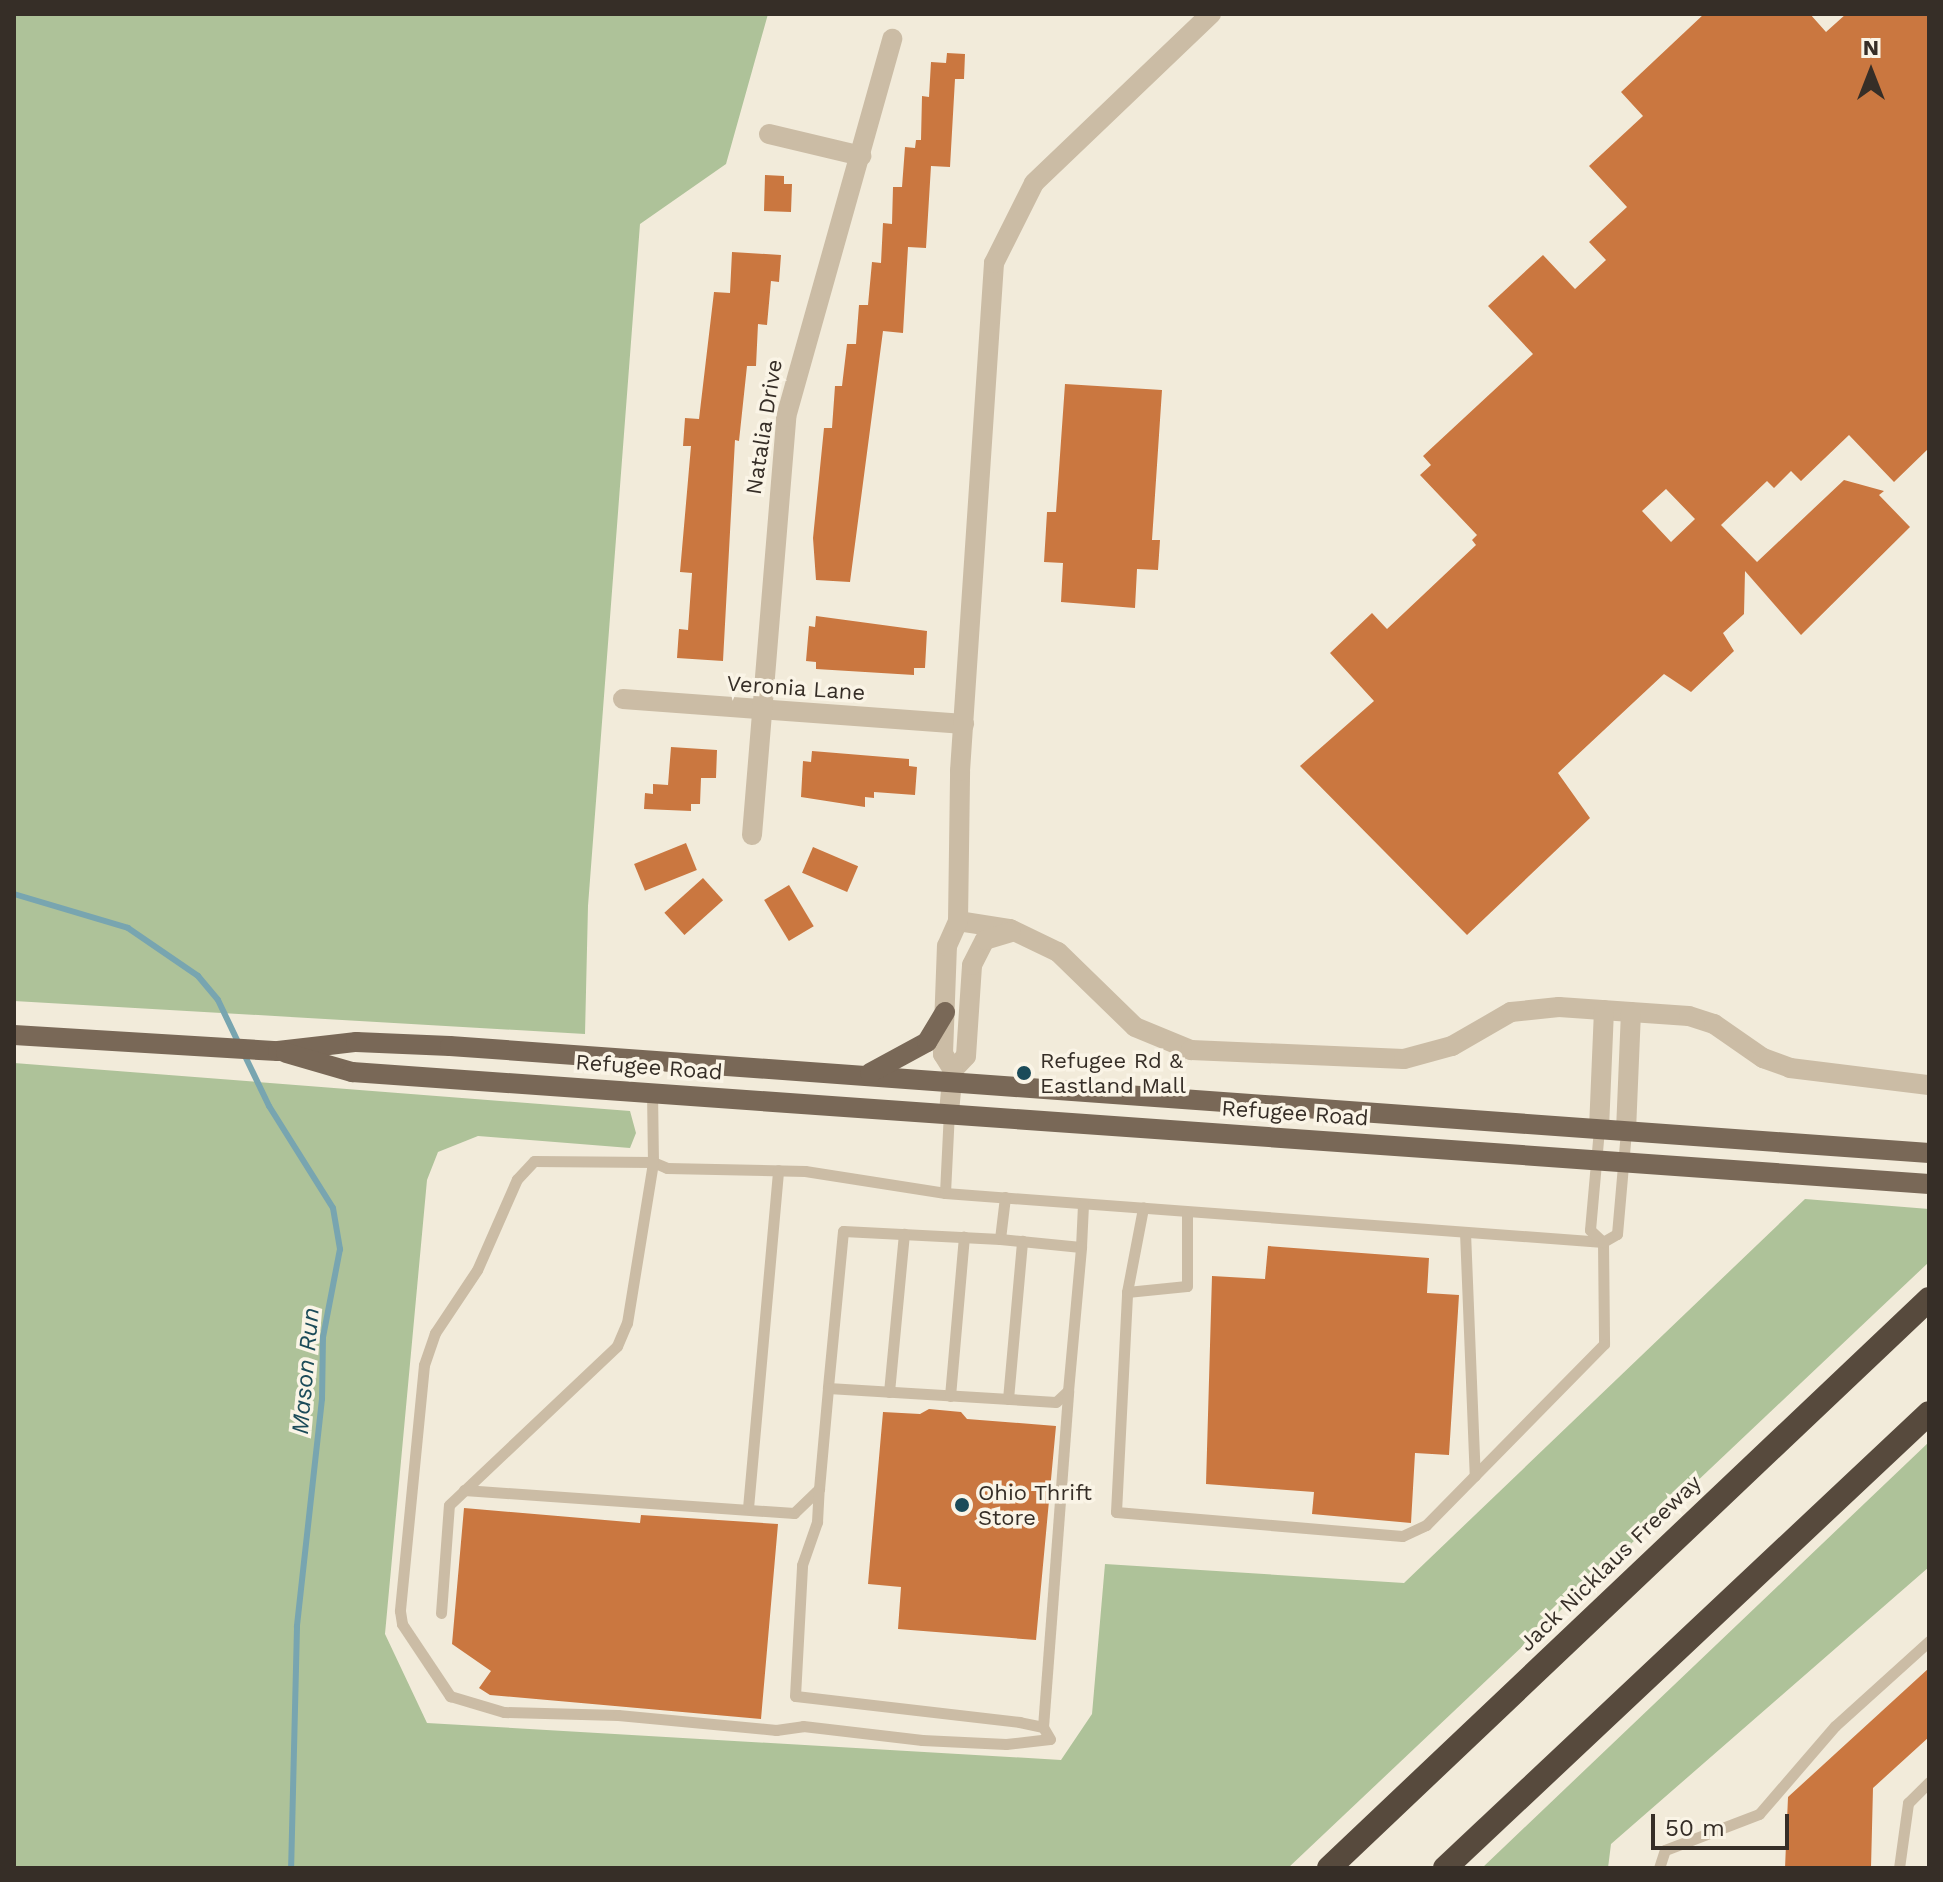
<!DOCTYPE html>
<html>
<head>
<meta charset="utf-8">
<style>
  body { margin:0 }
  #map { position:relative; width:1943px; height:1882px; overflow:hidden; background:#f2ebda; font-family:"Work Sans",sans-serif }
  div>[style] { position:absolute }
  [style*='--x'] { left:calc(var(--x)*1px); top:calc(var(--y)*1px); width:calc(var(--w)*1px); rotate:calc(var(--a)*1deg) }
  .green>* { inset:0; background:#aec299 }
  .stream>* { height:6px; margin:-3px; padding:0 3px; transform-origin:3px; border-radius:3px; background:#78a5b0 }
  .building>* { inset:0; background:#ca7740; transform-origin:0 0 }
  .lane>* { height:11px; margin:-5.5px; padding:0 5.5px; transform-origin:5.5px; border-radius:5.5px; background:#cbbca5 }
  .street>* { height:20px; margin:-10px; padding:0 10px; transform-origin:10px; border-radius:10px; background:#cbbca5 }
  .primary>* { height:20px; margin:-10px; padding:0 10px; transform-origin:10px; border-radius:10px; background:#796857 }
  .highway>* { height:24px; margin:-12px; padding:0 12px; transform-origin:12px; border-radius:12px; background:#574a3d }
  .dots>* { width:22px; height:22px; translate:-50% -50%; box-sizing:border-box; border:4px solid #faf4e6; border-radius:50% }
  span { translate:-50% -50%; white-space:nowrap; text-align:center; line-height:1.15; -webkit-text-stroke:7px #faf4e6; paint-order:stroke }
  .street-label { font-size:22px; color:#362e27 }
  .poi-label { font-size:22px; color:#362e27 }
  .left { translate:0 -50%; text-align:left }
  .water-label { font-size:24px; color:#1b4b59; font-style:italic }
  .frame { position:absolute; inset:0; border:16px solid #362e27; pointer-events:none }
  .north { position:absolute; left:1831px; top:32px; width:80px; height:80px; -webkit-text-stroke:6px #faf4e6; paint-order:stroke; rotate:0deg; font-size:22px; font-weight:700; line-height:32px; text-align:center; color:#362e27 }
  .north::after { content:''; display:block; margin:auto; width:28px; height:36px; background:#362e27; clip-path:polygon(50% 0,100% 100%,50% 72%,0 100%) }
  .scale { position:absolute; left:1651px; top:1814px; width:138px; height:36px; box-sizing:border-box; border:4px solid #362e27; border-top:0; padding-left:10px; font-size:24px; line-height:28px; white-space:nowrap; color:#362e27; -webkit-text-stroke:6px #faf4e6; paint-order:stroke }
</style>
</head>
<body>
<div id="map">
  <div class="green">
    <i style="clip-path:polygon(14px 14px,768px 14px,726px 164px,640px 224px,588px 906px,585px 1034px,14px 1001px)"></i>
    <i style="clip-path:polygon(14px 1063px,630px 1111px,636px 1133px,630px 1148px,478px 1136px,438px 1152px,427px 1180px,385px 1634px,427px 1723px,1061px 1760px,1092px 1714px,1105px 1564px,1404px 1583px,1805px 1199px,1929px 1209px,1929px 1262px,1288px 1868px,14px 1868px)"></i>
    <i style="clip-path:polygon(1929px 1442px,1929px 1567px,1611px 1844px,1608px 1868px,1482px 1868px)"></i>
  </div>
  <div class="stream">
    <i style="--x:14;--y:894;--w:119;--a:16.6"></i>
    <i style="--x:128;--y:928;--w:85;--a:34.4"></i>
    <i style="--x:198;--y:976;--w:31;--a:50"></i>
    <i style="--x:218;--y:1000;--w:49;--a:64.5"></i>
    <i style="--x:244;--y:1054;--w:58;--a:64.3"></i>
    <i style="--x:269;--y:1106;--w:120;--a:57.9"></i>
    <i style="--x:333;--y:1208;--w:42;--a:80.3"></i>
    <i style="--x:340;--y:1249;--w:90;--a:100.9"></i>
    <i style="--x:323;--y:1337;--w:62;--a:90.9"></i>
    <i style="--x:322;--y:1399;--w:229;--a:96.3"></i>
    <i style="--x:297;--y:1627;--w:241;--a:91.4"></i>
  </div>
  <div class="building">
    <i style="clip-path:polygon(evenodd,1704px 14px,1810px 14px,1826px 32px,1846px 14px,1929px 14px,1929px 448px,1894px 482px,1849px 435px,1801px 481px,1791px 471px,1774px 488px,1767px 481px,1721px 525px,1757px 562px,1844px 480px,1884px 491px,1879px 495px,1910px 527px,1801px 635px,1745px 571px,1744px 614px,1723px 633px,1734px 651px,1691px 692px,1664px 674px,1558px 773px,1590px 818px,1467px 935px,1300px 766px,1374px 701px,1330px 653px,1372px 613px,1387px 629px,1476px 545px,1472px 540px,1477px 535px,1420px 475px,1431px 465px,1423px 456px,1533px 354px,1488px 306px,1543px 255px,1575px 289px,1606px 260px,1589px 242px,1627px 207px,1589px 166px,1643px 116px,1621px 92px,1704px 14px,1666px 489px,1695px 519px,1671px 542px,1642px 511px,1666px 489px)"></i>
    <i style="clip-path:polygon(947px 53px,965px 54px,964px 79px,955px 79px,950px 167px,931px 166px,926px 248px,908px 247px,903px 333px,883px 331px,850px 582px,816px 580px,813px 538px,824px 428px,832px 428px,835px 386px,842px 386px,847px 344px,856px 344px,859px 305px,868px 305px,872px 262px,881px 263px,883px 223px,892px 224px,893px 187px,902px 187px,905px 147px,915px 148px,916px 140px,921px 140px,922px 96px,929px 97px,931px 62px,946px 63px)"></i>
    <i style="clip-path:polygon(765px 175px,784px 176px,784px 184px,792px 184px,791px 212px,764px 211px)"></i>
    <i style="clip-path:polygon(732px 252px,781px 255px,779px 282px,771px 281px,767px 325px,758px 324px,756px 366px,747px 366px,739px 441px,735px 440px,723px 661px,677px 658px,679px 629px,688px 630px,692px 573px,680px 572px,691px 446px,683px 446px,685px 418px,699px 419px,714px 292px,730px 293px)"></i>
    <i style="clip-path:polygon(1065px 384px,1162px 390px,1152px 540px,1160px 540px,1158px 570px,1137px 569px,1135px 608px,1061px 602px,1063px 563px,1044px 562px,1047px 512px,1056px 512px)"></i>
    <i style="clip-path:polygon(816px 616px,927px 631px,925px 668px,914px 668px,914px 675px,816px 669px,816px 662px,806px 661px,809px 626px,815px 627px)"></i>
    <i style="clip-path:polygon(671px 747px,717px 750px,716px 778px,701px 778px,700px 804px,691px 804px,691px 811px,644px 809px,645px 793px,653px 794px,653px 784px,668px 785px)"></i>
    <i style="clip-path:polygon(812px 751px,909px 759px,909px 766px,917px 767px,915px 795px,874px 792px,874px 798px,865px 797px,865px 807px,801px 797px,803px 761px,811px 762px)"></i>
    <i style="left:686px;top:843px;width:29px;height:56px;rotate:68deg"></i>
    <i style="left:813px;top:847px;width:49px;height:28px;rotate:23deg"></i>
    <i style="left:703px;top:878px;width:30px;height:52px;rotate:48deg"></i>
    <i style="left:789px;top:885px;width:48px;height:29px;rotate:59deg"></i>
    <i style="clip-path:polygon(1268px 1246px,1429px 1258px,1427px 1293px,1459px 1295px,1449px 1455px,1415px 1453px,1411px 1523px,1312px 1514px,1314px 1492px,1206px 1484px,1212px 1276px,1265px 1279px)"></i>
    <i style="clip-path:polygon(929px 1409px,961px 1412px,967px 1419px,1056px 1426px,1036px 1640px,898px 1629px,901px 1587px,868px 1584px,883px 1412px,920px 1414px)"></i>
    <i style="clip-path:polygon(464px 1508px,640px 1523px,641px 1515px,778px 1524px,761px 1719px,490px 1695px,479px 1688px,491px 1671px,452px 1644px)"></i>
    <i style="clip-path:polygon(1929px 1668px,1929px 1737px,1873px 1788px,1871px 1868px,1785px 1868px,1788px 1797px)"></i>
  </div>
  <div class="lane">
    <i style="--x:652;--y:1091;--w:71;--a:89.2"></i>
    <i style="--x:653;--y:1162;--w:15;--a:23"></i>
    <i style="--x:667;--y:1168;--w:138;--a:1.2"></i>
    <i style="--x:805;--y:1171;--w:142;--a:8.9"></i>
    <i style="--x:945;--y:1193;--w:660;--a:4.26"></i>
    <i style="--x:1603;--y:1242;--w:102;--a:89.4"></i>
    <i style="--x:1604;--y:1344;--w:254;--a:134.5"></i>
    <i style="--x:1426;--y:1525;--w:26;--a:155"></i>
    <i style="--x:1402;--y:1536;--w:287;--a:-175.2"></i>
    <i style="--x:1116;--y:1512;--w:220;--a:-87.1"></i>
    <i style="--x:1127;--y:1292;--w:86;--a:-79.2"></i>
    <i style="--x:1599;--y:1129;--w:101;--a:95.1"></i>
    <i style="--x:1590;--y:1230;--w:18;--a:43"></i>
    <i style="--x:1603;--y:1242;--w:16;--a:-30"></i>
    <i style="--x:1617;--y:1234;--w:103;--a:-85"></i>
    <i style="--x:945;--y:1193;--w:81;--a:-87.2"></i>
    <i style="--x:1005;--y:1197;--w:42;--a:96.8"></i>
    <i style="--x:1000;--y:1239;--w:81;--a:5.6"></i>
    <i style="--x:1081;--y:1247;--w:43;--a:-87.3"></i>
    <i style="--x:1465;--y:1232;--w:244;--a:87.7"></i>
    <i style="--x:1000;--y:1239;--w:157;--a:-177.1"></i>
    <i style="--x:843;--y:1231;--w:158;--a:95.5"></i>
    <i style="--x:828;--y:1388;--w:228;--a:3.5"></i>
    <i style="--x:1056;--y:1402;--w:16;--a:-43"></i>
    <i style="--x:1068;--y:1391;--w:145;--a:-84.8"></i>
    <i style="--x:1127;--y:1292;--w:60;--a:-5.7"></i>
    <i style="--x:1187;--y:1286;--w:74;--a:-90"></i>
    <i style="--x:889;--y:1392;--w:159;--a:-84.6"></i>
    <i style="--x:950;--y:1396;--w:160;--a:-85"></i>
    <i style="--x:1008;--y:1399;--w:159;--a:-84.9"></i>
    <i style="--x:464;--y:1490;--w:331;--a:4"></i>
    <i style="--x:794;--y:1513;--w:35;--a:-44"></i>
    <i style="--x:819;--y:1489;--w:101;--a:-84.9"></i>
    <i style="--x:748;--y:1508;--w:339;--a:-84.9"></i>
    <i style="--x:441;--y:1613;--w:108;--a:-85.8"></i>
    <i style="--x:449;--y:1505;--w:231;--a:-43.4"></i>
    <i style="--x:617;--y:1346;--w:25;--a:-67"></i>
    <i style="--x:627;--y:1323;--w:163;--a:-80.8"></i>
    <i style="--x:653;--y:1162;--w:119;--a:-179.5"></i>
    <i style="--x:534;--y:1161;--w:25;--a:133"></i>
    <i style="--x:517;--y:1179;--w:99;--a:113.7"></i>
    <i style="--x:477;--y:1270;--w:76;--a:123.7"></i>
    <i style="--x:435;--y:1333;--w:34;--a:109"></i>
    <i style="--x:424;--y:1365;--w:247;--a:95.6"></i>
    <i style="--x:400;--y:1611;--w:13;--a:81"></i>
    <i style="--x:402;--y:1624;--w:87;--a:56.3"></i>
    <i style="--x:450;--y:1696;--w:56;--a:16.5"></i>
    <i style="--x:504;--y:1712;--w:114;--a:1.5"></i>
    <i style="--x:618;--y:1715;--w:159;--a:5.4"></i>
    <i style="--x:776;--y:1730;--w:27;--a:-8"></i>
    <i style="--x:803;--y:1726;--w:120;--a:6.7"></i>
    <i style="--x:922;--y:1740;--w:84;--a:2.7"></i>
    <i style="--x:1006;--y:1744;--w:44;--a:-6.5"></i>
    <i style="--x:1050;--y:1739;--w:14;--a:-120"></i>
    <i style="--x:1043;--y:1727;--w:24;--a:-168"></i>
    <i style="--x:1020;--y:1722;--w:226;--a:-173.4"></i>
    <i style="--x:795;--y:1696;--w:131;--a:-86.9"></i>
    <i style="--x:802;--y:1565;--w:46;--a:-70.8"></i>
    <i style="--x:817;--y:1522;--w:33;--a:-87"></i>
    <i style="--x:1043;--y:1727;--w:337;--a:-85.7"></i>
    <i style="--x:1659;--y:1868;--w:19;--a:-72"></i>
    <i style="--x:1665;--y:1850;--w:101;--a:-21"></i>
    <i style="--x:1759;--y:1814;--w:116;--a:-49.2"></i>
    <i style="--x:1835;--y:1726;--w:127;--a:-42.1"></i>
    <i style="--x:1899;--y:1868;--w:66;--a:-82.1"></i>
    <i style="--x:1908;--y:1803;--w:30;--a:-45"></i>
  </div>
  <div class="street">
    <i style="--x:769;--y:134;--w:95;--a:13.4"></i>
    <i style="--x:623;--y:699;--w:342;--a:4.2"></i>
    <i style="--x:752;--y:835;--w:419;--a:-85.3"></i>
    <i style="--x:786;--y:417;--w:393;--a:-74.3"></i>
    <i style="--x:958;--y:921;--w:53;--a:8.7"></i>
    <i style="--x:1010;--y:929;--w:53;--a:25.6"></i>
    <i style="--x:1058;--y:952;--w:107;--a:44.2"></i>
    <i style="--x:1135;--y:1027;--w:61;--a:22.3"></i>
    <i style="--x:1191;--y:1050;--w:213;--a:2.4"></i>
    <i style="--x:1404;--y:1059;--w:50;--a:-15.2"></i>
    <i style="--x:1452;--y:1046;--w:68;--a:-30"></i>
    <i style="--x:1511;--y:1012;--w:48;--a:-5.9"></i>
    <i style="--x:1559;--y:1007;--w:130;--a:4"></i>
    <i style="--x:1689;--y:1016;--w:26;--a:18"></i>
    <i style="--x:1714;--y:1024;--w:60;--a:34.8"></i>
    <i style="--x:1763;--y:1058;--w:29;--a:20"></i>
    <i style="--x:1790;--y:1068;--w:140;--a:7"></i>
    <i style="--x:953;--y:1070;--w:19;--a:-47"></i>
    <i style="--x:966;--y:1056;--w:91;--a:-86.2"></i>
    <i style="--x:972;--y:965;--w:28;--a:-63"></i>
    <i style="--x:985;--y:940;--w:27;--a:-17"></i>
    <i style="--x:949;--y:1112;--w:42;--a:-84.6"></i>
    <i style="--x:953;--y:1070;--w:19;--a:-122"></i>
    <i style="--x:943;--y:1054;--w:108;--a:-87.9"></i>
    <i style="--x:947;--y:946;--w:27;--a:-66"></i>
    <i style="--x:958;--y:921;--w:150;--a:-89.2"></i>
    <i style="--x:960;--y:771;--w:509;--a:-86.17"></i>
    <i style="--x:994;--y:263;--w:89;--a:-63.4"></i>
    <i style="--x:1034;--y:183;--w:245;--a:-43.7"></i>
    <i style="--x:1599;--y:1129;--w:119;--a:-87.6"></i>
    <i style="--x:1626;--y:1131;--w:119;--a:-87.6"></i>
  </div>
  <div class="primary">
    <i style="--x:14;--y:1035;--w:264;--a:3.5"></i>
    <i style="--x:278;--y:1051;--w:79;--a:-6.6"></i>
    <i style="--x:356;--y:1042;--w:94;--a:2.4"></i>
    <i style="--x:450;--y:1046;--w:1483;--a:4.14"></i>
    <i style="--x:286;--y:1053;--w:69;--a:16.1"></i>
    <i style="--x:352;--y:1072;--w:1581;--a:4.06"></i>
    <i style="--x:870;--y:1073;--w:65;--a:-28.5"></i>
    <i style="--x:927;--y:1042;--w:35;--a:-59"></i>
  </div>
  <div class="highway">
    <i style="--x:1329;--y:1868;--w:827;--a:-43.48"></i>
    <i style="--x:1445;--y:1868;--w:664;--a:-43.23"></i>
  </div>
  <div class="dots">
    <i style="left:1024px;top:1073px;background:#1b4b59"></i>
    <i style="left:962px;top:1505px;background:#1b4b59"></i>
  </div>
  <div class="street-label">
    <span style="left:764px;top:427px;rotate:-81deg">Natalia Drive</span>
    <span style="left:796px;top:688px;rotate:4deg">Veronia Lane</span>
    <span style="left:649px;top:1067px;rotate:4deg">Refugee Road</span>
    <span style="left:1295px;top:1113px;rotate:4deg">Refugee Road</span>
    <span style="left:1610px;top:1563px;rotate:-44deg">Jack Nicklaus Freeway</span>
  </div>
  <div class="poi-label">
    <span class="left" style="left:1040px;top:1073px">Refugee Rd &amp;<br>Eastland Mall</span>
    <span class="left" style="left:978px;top:1505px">Ohio Thrift<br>Store</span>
  </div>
  <div class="water-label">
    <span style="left:306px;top:1371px;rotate:-85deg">Mason Run</span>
  </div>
  <div class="frame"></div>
  <div class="north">N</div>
  <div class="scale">50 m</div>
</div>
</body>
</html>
